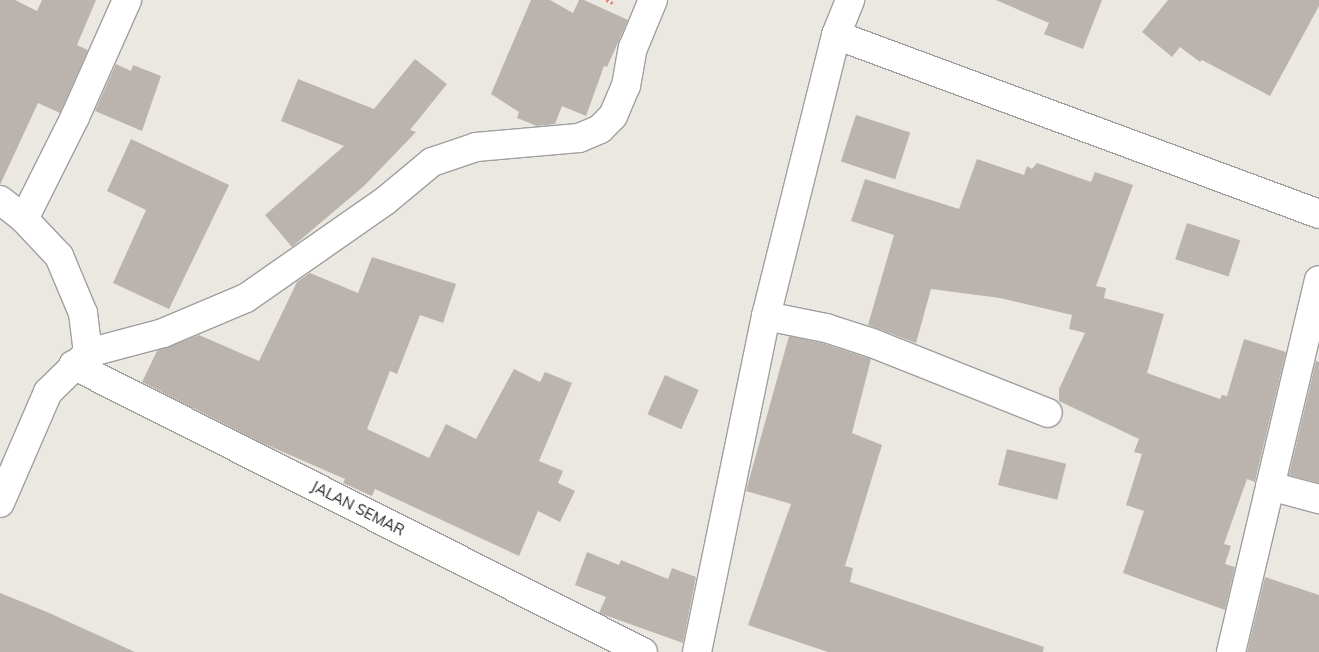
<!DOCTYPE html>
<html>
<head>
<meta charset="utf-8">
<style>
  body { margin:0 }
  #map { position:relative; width:1319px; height:652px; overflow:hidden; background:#ebe8e1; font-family:Mulish,sans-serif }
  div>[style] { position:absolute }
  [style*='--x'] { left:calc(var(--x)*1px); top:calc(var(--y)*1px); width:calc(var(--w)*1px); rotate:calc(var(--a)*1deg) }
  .building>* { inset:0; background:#bbb4ae; transform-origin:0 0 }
  .path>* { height:3px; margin-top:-1.5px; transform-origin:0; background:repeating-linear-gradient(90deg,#eb8073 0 2.5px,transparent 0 5px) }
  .roads { filter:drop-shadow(1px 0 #9f9f9f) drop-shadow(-1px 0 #9f9f9f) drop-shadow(0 1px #9f9f9f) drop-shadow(0 -1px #9f9f9f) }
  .street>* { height:28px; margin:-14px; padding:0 14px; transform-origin:14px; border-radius:14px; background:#fff }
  span { translate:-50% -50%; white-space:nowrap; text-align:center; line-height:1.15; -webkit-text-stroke:4px #fff; paint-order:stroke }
  .street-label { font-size:15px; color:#1b1b1b }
</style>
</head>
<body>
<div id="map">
  <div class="building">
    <i style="clip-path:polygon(0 0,15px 0,37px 11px,42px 0,96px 0,77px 45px,88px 50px,60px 113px,38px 103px,0 185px)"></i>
    <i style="clip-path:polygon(531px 0,550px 0,573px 13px,579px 0,584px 0,628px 20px,607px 67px,604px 66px,586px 116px,562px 106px,555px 124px,537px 126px,517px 118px,519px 112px,491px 94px)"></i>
    <i style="clip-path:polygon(996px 0,1102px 0,1083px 49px,1044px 34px,1049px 23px)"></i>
    <i style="clip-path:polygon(1168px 0,1319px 0,1319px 6px,1270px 96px,1202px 60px,1200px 62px,1180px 47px,1172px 57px,1142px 32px)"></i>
    <i style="clip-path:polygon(415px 59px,447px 84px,410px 130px,416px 132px,364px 186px,292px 247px,265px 215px,344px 146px,281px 121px,298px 79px,374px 109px)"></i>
    <i style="clip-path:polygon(116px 64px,131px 71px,133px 65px,161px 76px,142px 131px,95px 111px)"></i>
    <i style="left:856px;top:115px;width:57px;height:49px;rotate:18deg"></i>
    <i style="clip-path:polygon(131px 139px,229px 185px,169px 309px,113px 283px,146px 210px,107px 191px)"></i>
    <i style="clip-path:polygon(977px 159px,1024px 175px,1027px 166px,1032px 169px,1037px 163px,1091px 182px,1095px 172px,1133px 185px,1096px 286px,1106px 288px,1104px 298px,1164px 314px,1147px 373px,1220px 399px,1222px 395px,1227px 396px,1244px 339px,1286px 352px,1256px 477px,1255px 482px,1247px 479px,1224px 544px,1231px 546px,1225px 564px,1235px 567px,1225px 610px,1123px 573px,1144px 511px,1126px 505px,1142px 454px,1134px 452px,1139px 439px,1059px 401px,1059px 389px,1085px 333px,1069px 329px,1072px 315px,1000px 298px,931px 289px,916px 343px,868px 325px,894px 235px,851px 221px,865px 179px,959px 209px)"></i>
    <i style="left:1187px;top:223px;width:56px;height:38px;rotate:18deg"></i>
    <i style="clip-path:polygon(372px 257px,456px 284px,443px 323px,420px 315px,397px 374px,390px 371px,367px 429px,429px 458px,446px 424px,476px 439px,514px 369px,540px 382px,545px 372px,572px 383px,539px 461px,563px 471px,558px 483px,575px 491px,560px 522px,538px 511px,519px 556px,375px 489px,372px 496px,343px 483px,345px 479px,260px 442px,142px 382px,157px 351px,199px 335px,259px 361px,297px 282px,310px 273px,358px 293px)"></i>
    <i style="clip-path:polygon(789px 336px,822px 343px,871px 359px,852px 433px,882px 445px,845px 566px,853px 568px,850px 582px,1044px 647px,1043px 652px,828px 652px,748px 625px,791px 504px,746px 491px)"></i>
    <i style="clip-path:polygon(1316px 361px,1319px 362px,1319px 483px,1289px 475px)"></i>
    <i style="left:665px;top:375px;width:37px;height:43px;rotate:24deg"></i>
    <i style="left:1007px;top:449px;width:61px;height:37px;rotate:14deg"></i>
    <i style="clip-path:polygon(587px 552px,619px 565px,621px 560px,668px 579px,672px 568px,696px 577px,683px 643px,599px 613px,606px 597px,575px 585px)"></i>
    <i style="clip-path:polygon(1265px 577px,1319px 595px,1319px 652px,1247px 652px)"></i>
    <i style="clip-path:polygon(0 593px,47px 612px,135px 652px,0 652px)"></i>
  </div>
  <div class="path">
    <i style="--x:606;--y:0;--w:10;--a:24"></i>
  </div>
  <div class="roads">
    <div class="street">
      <i style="--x:836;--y:35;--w:515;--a:20.33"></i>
      <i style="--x:0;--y:200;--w:31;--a:38"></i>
      <i style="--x:24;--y:219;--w:51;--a:46.6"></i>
      <i style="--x:59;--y:256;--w:62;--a:67.2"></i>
      <i style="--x:83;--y:313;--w:40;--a:82.9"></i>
      <i style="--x:88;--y:353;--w:56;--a:135.7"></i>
      <i style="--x:48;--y:392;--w:121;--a:113.4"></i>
      <i style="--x:24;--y:219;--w:114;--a:-63.4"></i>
      <i style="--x:75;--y:117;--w:128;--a:-66"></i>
      <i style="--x:766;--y:316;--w:61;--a:11.3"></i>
      <i style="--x:826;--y:328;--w:48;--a:18.1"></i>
      <i style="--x:872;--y:343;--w:189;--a:21.7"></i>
      <i style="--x:88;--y:353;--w:78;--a:-14.9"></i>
      <i style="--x:163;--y:333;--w:90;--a:-22.9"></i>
      <i style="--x:246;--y:298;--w:169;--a:-34.9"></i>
      <i style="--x:385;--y:201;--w:61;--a:-39.7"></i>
      <i style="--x:432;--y:162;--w:46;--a:-18.8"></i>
      <i style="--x:476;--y:147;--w:103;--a:-5"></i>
      <i style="--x:579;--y:138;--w:23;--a:-23"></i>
      <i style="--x:600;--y:129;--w:18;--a:-45"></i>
      <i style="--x:613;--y:116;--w:33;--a:-67"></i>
      <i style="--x:626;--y:86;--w:39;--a:-80"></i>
      <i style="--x:633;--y:48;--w:52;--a:-67.4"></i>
      <i style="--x:73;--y:365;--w:638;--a:26.73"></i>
      <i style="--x:1270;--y:486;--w:51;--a:14.9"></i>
      <i style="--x:697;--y:652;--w:343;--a:-78.4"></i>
      <i style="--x:766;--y:316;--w:290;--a:-76"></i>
      <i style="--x:836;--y:35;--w:38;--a:-68"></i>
      <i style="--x:1231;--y:652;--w:382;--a:-76.7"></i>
    </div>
  </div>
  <div class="street-label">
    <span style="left:358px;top:508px;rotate:27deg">JALAN SEMAR</span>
  </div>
</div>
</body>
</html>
